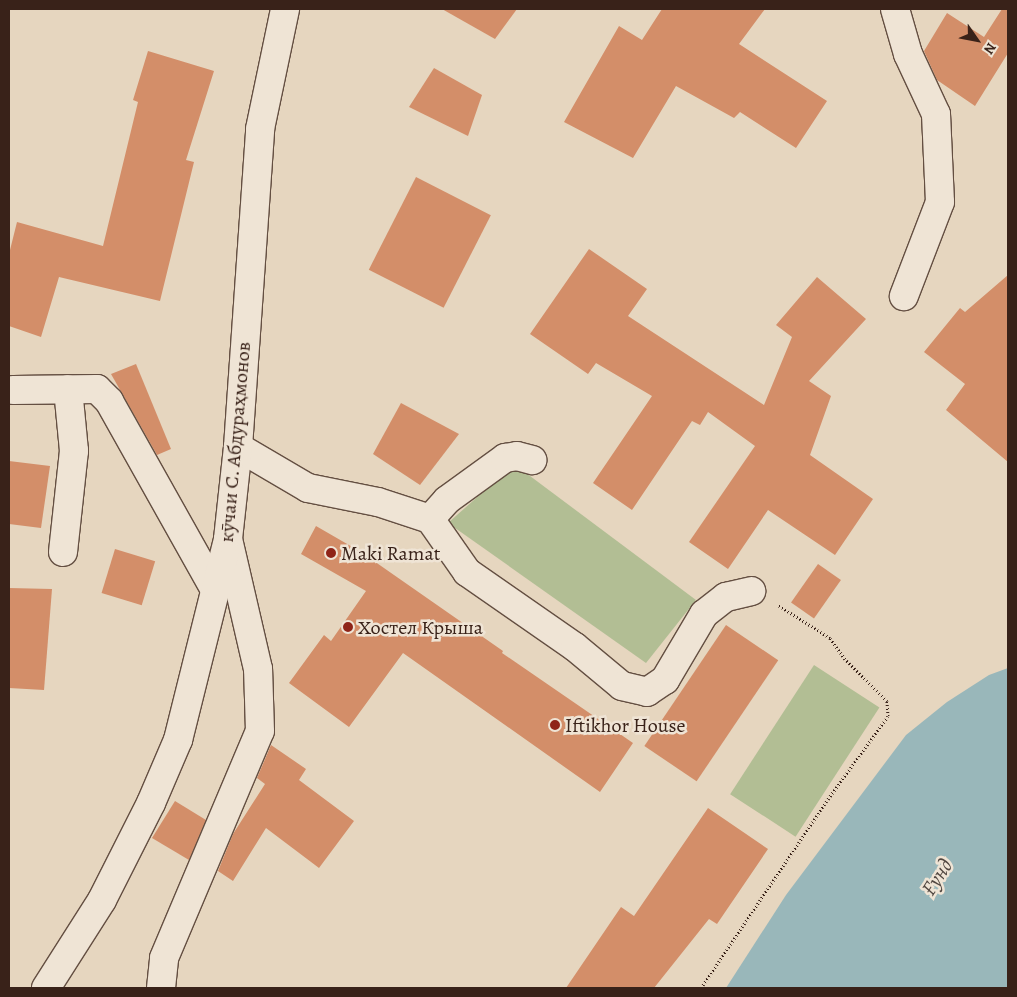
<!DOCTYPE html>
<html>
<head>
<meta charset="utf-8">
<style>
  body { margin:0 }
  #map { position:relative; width:1017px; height:997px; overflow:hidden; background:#e6d6bf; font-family:Alegreya,serif }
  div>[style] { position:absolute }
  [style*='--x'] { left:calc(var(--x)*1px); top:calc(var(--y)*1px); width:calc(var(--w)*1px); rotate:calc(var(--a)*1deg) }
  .green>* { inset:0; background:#b2be94; transform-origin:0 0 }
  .water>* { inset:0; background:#99b7ba }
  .building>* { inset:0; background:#d38e69; transform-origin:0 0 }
  .path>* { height:3px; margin-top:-1.5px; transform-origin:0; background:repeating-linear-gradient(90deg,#392219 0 1px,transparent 0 3.5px) }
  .roads { filter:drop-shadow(1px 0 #644f42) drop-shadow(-1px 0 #644f42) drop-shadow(0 1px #644f42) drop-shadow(0 -1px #644f42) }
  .street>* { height:28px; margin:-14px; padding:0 14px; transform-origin:14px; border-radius:14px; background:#efe4d5 }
  .secondary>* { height:28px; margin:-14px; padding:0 14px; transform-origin:14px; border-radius:14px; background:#efe4d5 }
  .dots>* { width:14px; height:14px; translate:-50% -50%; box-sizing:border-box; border:2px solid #efe4d5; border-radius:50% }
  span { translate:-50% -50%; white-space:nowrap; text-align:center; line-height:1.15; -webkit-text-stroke:5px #efe4d5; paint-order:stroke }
  .street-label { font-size:20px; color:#392219 }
  .poi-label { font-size:20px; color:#392219 }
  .left { translate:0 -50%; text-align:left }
  .water-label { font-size:21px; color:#514741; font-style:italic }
  .frame { position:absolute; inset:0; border:10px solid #392219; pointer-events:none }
  .north { position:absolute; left:952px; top:15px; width:50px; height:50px; -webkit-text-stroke:4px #efe4d5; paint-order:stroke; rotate:123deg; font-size:14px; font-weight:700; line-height:20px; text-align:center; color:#392219 }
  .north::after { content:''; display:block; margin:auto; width:18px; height:22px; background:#392219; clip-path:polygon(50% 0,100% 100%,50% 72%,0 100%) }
</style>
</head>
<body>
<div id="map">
  <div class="green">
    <i style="clip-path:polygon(518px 467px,696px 600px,646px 663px,448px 523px,501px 476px)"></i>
    <i style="left:814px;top:665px;width:78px;height:154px;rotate:33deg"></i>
  </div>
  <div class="water">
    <i style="clip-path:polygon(1008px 668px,1008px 988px,726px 988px,786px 895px,906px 735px,947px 702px,989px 675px)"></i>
  </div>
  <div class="building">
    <i style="clip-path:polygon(442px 9px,517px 9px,495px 39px)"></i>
    <i style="clip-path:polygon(662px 9px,765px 9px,739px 44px,827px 101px,796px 148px,740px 112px,734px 118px,676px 86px,633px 158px,564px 122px,619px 26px,642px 40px)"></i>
    <i style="clip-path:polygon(1002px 9px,1008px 9px,1008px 53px,975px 106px,937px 80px,924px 51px,947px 13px,984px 37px)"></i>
    <i style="clip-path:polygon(148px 51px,214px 71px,186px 160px,194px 162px,160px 301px,59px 277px,41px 337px,9px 326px,9px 254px,17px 222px,103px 246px,138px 102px,133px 100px)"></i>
    <i style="clip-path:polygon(434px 68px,482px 95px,468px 136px,409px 107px)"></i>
    <i style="left:416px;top:177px;width:84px;height:104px;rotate:27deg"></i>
    <i style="clip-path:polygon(589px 249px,647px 289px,628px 316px,764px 405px,792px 337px,776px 325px,817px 277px,866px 319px,809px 381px,831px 396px,810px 455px,873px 499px,835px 555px,768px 510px,728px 569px,689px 542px,755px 446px,708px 412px,700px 425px,692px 421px,632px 510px,593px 483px,652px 396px,596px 363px,588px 374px,530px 334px)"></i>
    <i style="clip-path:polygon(1008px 275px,1008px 462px,946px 410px,965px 384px,924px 352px,960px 308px,965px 312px)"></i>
    <i style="clip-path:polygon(136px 364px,171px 449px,157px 455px,111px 374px)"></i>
    <i style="clip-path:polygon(401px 403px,459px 434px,420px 485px,373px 454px)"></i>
    <i style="clip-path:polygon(9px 461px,50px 466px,41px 528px,9px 524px)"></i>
    <i style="clip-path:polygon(316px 526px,361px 552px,503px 651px,502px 653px,633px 743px,600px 792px,403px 653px,349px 727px,289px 683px,324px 635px,331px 641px,366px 591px,301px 554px)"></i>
    <i style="left:115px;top:549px;width:42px;height:46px;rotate:17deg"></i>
    <i style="left:818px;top:564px;width:28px;height:47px;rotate:35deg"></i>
    <i style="clip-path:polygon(9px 588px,52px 589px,44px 690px,9px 688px)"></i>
    <i style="left:726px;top:625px;width:63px;height:146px;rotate:34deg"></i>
    <i style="clip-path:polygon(271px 745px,306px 769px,299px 780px,354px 821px,319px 868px,266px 828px,233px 881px,218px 871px,233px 834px,265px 784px,257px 778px)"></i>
    <i style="clip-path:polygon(175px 801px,206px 820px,189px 860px,152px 838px)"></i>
    <i style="clip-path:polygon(708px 808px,768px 849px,717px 924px,709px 919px,654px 988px,566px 988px,621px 907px,634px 916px)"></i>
  </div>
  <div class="path">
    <i style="--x:701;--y:988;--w:228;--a:-56.1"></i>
    <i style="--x:828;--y:799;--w:102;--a:-54.1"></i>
    <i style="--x:888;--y:716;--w:15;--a:-94"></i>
    <i style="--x:887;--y:701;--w:59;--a:-135"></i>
    <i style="--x:845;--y:659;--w:26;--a:-126"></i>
    <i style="--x:830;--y:638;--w:62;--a:-147.6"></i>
  </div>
  <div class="roads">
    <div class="street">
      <i style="--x:895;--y:9;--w:47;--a:73.9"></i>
      <i style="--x:908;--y:54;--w:66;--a:65"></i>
      <i style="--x:936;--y:114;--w:88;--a:87.4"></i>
      <i style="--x:940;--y:202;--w:101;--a:111"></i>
      <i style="--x:13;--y:390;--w:84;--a:-0.7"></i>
      <i style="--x:97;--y:389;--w:17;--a:45"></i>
      <i style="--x:109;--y:401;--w:217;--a:60.7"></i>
      <i style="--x:238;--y:447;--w:81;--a:30.4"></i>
      <i style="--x:308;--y:488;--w:71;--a:11.3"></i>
      <i style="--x:378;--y:502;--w:55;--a:18.1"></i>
      <i style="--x:430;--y:519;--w:25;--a:-48"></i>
      <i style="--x:447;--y:500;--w:72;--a:-35.9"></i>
      <i style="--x:505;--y:458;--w:12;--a:-9"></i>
      <i style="--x:517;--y:456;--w:16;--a:15"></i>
      <i style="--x:430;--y:519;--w:65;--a:55.1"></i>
      <i style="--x:467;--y:572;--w:131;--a:34.8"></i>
      <i style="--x:575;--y:647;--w:61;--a:39.7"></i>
      <i style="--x:622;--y:686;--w:26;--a:13"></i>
      <i style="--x:647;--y:692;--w:22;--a:-34"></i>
      <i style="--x:665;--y:680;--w:77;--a:-59.4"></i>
      <i style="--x:704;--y:614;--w:28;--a:-38"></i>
      <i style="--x:726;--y:597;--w:26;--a:-13"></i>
      <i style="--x:63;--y:552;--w:102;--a:-83.8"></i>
      <i style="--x:74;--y:451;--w:62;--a:-95.5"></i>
      <i style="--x:161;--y:988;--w:30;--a:-84"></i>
      <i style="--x:164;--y:958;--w:246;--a:-67.1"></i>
      <i style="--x:260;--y:731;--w:62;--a:-91.8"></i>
      <i style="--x:258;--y:669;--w:133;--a:-103"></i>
    </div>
    <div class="secondary">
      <i style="--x:46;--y:988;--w:104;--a:-57.5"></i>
      <i style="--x:102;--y:900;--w:109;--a:-63.2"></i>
      <i style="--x:151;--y:803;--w:69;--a:-66.8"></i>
      <i style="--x:178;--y:740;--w:207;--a:-76"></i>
      <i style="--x:228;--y:539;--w:93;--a:-83.8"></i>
      <i style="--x:238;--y:447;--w:319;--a:-86"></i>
      <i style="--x:260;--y:129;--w:123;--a:-78.2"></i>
    </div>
  </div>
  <div class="dots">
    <i style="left:331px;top:553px;background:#8f2418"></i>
    <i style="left:348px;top:627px;background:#8f2418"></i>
    <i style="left:555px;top:725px;background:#8f2418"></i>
  </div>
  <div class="street-label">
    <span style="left:235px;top:442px;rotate:-85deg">кӯчаи С. Абдураҳмонов</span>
  </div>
  <div class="poi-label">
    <span class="left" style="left:341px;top:553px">Maki Ramat</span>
    <span class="left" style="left:358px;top:627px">Хостел Крыша</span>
    <span class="left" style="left:565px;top:725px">Iftikhor House</span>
  </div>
  <div class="water-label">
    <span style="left:937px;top:877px;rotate:-57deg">Ғунд</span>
  </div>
  <div class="frame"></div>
  <div class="north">N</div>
</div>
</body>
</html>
